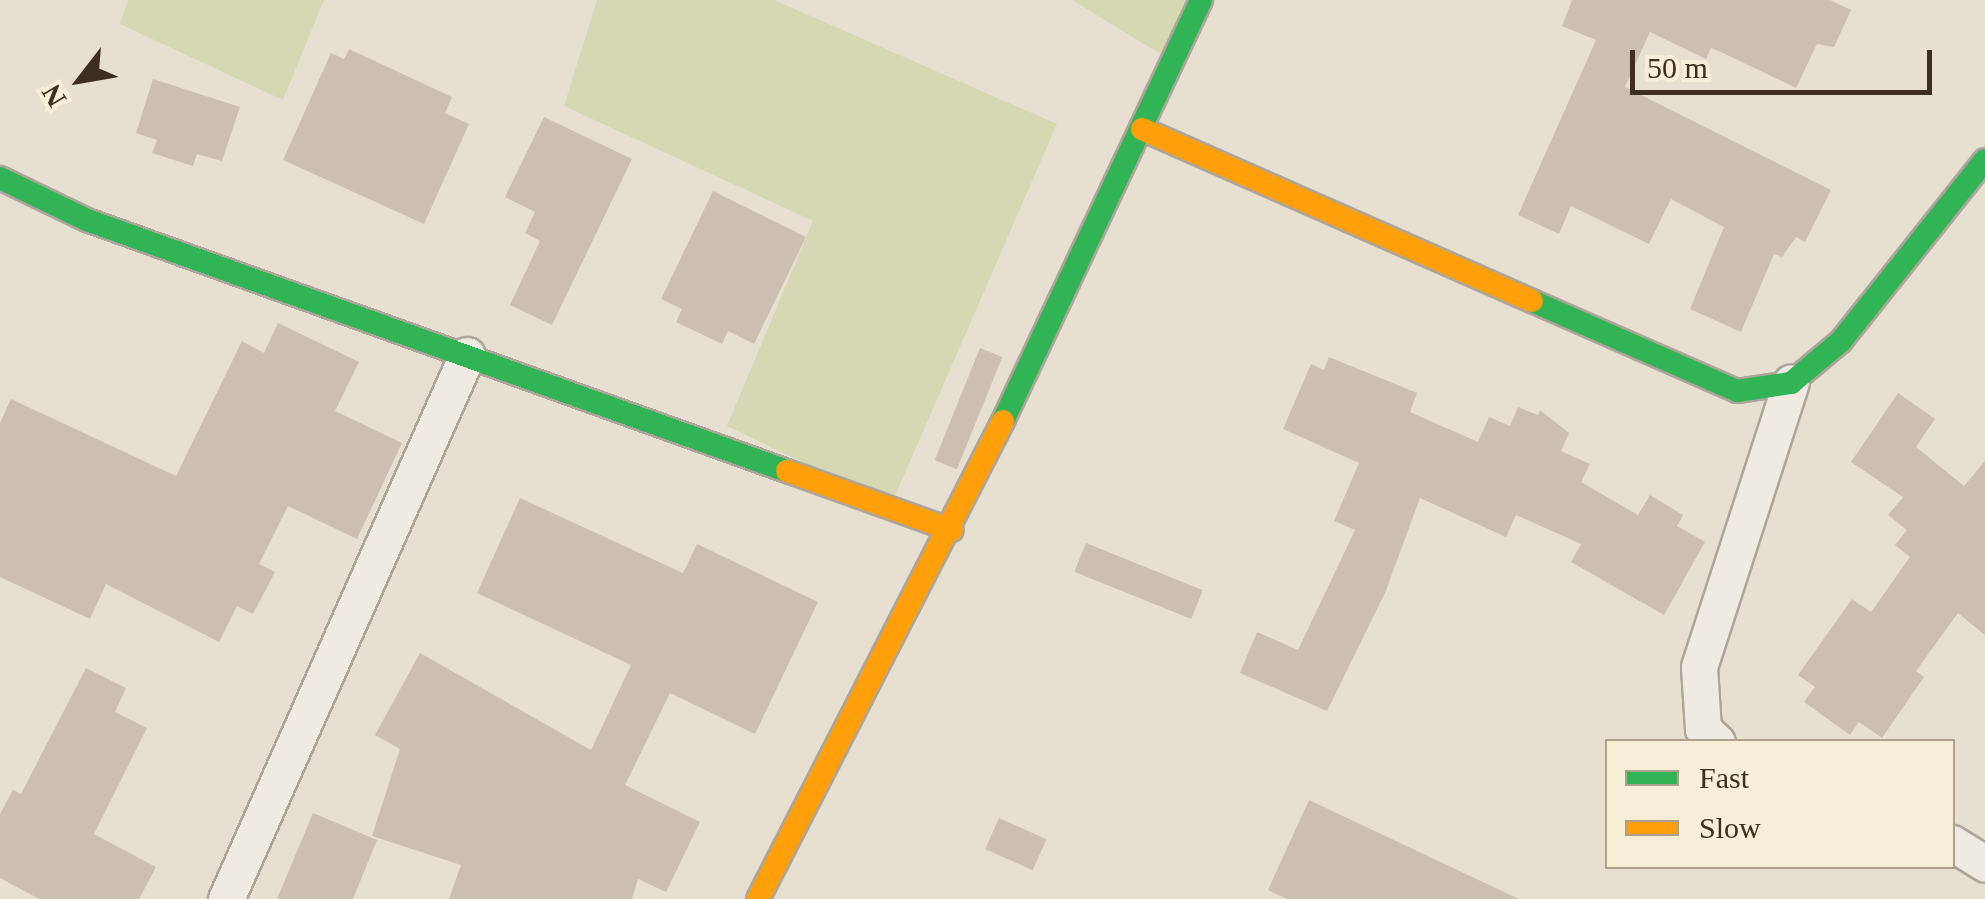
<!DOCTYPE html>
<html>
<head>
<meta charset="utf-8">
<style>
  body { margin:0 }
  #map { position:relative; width:1985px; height:899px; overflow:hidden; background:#e7e0d1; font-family:Georgia,serif }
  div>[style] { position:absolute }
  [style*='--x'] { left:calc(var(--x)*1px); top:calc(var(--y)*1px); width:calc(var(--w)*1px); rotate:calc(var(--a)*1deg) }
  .green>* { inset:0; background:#d6d7b3 }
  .building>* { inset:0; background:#cbbfb2; transform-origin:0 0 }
  .roads { filter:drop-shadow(2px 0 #ada599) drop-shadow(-2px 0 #ada599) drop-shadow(0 2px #ada599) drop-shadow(0 -2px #ada599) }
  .street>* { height:35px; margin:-17.5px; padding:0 17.5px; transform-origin:17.5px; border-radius:17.5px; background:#efebe3 }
  .fast>* { height:22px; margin:-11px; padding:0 11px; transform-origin:11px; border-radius:11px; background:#30b455 }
  .slow>* { height:22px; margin:-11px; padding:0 11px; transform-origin:11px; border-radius:11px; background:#ff9f0a }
  span { translate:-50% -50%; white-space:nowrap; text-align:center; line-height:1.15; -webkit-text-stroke:8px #f7eed8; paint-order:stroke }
  .legend { position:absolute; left:1605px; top:739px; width:350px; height:130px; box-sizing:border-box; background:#f7eed8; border:2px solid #ada18e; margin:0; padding:12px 18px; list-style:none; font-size:30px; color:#3d2e20 }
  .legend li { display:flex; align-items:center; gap:20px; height:50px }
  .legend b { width:50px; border:2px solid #ada18e }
  .north { position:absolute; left:30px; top:30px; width:100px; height:100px; -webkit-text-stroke:8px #f7eed8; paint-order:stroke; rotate:239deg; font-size:28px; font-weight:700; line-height:40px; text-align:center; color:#3d2e20 }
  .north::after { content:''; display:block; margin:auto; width:35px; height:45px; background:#3d2e20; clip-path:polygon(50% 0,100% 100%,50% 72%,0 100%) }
  .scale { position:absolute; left:1630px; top:50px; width:302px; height:45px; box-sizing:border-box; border:5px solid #3d2e20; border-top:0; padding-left:12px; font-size:30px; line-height:35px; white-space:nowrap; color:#3d2e20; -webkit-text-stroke:8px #f7eed8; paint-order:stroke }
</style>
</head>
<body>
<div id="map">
  <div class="green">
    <i style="clip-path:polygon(128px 0,324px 0,283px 100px,120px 24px)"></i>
    <i style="clip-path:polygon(597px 0,774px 0,1057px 124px,891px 505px,727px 426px,813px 221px,564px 106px)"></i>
    <i style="clip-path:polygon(1072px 0,1191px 0,1167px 58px)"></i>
  </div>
  <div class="building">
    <i style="clip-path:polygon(1572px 0,1830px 0,1851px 10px,1834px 47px,1817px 44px,1796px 88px,1723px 53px,1711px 48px,1706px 59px,1650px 32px,1625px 87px,1831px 190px,1805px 242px,1796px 237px,1782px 257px,1774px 254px,1741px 332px,1690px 309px,1724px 227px,1671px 199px,1649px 244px,1571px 206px,1559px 234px,1518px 215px,1596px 40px,1562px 26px)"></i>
    <i style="clip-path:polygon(349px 49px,452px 97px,445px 113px,469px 124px,424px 224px,283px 160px,331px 53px,344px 59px)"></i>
    <i style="clip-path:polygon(153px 79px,240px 107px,222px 161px,197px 154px,193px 166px,152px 153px,157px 140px,136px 133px)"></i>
    <i style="clip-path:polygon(544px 117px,632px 159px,552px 325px,510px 305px,540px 241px,525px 233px,535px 212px,505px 197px)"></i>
    <i style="clip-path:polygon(713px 191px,806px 237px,754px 344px,728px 331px,722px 344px,676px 322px,682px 309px,661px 299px)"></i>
    <i style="clip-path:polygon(278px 323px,359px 362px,335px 411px,402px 443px,357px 539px,288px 506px,259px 564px,275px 572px,253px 614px,237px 606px,219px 642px,106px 584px,90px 619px,0 577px,0 423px,11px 399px,176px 476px,242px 341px,264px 353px)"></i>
    <i style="left:980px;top:348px;width:24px;height:121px;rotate:22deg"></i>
    <i style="clip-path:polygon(1329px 357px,1417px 393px,1410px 412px,1478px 442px,1489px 417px,1510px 426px,1518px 407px,1538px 415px,1540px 410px,1569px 433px,1561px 451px,1590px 464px,1581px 482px,1638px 515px,1650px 495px,1683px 515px,1677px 526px,1705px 542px,1664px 615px,1571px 562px,1581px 544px,1516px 515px,1506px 537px,1420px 498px,1385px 593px,1327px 711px,1240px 673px,1257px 632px,1298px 650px,1355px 530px,1334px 521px,1359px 463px,1283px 429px,1311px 364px,1324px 370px)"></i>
    <i style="clip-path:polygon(1898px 393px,1935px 419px,1916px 447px,1964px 486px,1985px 461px,1985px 635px,1958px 613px,1916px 671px,1924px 677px,1882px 738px,1859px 722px,1850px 735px,1804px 702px,1815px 687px,1798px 675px,1852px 599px,1871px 612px,1910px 557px,1895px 545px,1907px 530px,1888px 515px,1903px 497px,1851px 462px)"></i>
    <i style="clip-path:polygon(520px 498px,683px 573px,697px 544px,818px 602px,755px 734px,670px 693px,625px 785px,700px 822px,666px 892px,638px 879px,632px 899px,449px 899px,461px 865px,372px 836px,400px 749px,375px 735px,420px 653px,591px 750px,631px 665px,477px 593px)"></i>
    <i style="left:1086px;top:543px;width:126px;height:31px;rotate:22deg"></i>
    <i style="clip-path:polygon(86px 668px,126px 688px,115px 712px,147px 728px,94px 834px,156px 867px,139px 899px,39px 899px,0 878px,0 814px,13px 790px,21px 794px)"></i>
    <i style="clip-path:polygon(1309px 800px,1519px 899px,1287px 899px,1268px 890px)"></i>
    <i style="clip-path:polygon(313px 813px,377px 840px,353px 899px,277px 899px)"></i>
    <i style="left:999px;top:818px;width:52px;height:34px;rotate:24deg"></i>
  </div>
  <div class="roads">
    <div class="street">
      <i style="--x:1717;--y:742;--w:19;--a:-137"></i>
      <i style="--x:1703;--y:729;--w:62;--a:-93.7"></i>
      <i style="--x:1699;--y:667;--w:299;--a:-72.1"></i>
      <i style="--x:1952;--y:843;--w:39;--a:32"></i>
      <i style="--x:226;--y:899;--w:595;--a:-66.11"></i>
    </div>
    <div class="fast">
      <i style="--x:0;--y:178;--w:97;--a:25.8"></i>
      <i style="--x:87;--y:220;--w:744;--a:19.73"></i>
      <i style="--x:1532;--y:301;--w:224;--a:23.7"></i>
      <i style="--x:1737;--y:391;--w:55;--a:-8.4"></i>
      <i style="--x:1791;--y:383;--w:65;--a:-40"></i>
      <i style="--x:1841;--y:341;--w:231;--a:-51.5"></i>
      <i style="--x:1003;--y:421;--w:465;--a:-64.8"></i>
    </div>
    <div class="slow">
      <i style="--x:1142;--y:129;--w:426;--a:23.8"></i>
      <i style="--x:787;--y:471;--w:175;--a:19.7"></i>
      <i style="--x:758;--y:899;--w:537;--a:-62.86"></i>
    </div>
  </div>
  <ul class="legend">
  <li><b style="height:12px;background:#30b455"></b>Fast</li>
  <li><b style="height:12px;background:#ff9f0a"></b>Slow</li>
  </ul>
  <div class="north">N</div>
  <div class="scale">50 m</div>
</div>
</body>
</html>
